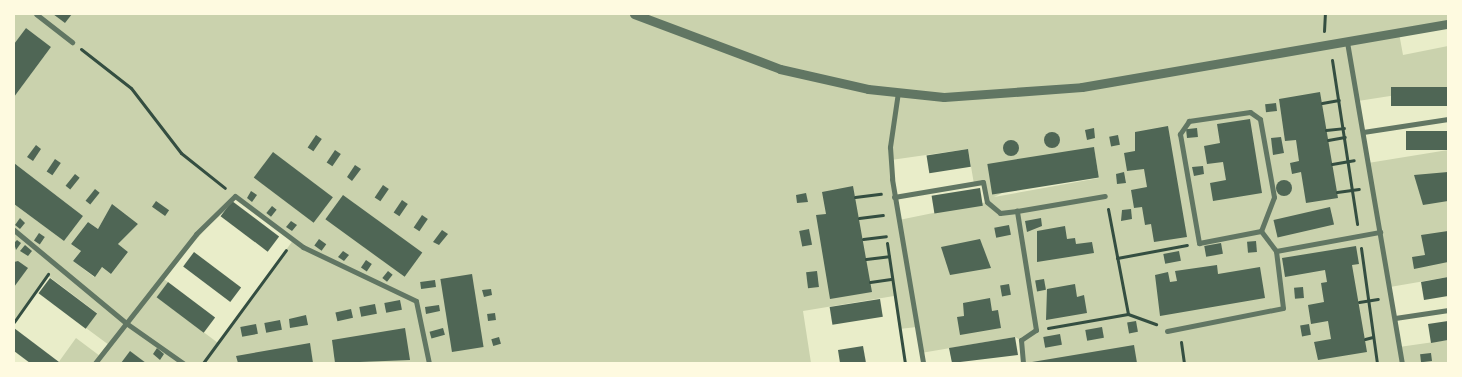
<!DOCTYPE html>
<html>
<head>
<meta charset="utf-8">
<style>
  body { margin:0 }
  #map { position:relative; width:1462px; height:377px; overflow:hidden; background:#e9edc9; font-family:"Crimson Pro",serif }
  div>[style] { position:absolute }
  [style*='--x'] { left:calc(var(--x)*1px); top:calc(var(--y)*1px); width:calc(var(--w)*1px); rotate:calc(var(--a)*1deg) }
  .green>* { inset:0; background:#cad2ad }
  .building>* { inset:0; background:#4f6655; transform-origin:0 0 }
  .round { border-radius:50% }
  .path>* { height:3px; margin:-1.5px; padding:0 1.5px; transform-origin:1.5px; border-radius:1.5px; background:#344e41 }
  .minor>* { height:5px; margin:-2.5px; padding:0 2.5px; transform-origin:2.5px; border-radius:2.5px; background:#617663 }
  .tertiary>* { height:9px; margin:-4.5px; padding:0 4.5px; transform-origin:4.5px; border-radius:4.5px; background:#617663 }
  span { translate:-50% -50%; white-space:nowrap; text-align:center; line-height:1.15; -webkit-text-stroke:5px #fefae0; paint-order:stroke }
  .frame { position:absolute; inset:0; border:15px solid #fefae0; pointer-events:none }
</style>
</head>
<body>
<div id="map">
  <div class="green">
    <i style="clip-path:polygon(evenodd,14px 14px,1448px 14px,1448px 24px,1399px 33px,1403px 55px,1448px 46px,1448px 87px,1358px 101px,1368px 163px,1448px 150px,1448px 277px,1390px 287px,1399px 347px,1448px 340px,1448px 363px,1023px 363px,1020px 340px,1015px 337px,921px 353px,917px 327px,899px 329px,894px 296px,803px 311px,811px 363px,58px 363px,76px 338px,100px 356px,109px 345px,86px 328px,97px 313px,47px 275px,14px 322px,14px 204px,64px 241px,83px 216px,14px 163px,14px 97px,51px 47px,26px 28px,14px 44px,14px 14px,1094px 148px,1099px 178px,994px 197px,1094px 148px,14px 14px,968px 149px,974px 184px,983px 182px,987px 202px,899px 220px,891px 160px,968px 149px,14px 14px,235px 196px,294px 239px,218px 343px,157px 297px,168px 282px,162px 278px,235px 196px,14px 14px,112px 205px,138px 224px,118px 244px,128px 252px,111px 274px,102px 267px,94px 277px,73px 261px,81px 251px,71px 244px,88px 222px,98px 229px,112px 205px)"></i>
  </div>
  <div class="building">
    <i style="clip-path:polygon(53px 14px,72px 14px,65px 23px)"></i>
    <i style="clip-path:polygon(26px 28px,51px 47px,14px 97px,14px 44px)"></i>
    <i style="left:1448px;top:87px;width:19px;height:57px;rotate:90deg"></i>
    <i style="clip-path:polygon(1320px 92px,1338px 198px,1306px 203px,1301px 172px,1292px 174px,1290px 163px,1299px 161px,1296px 140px,1285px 141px,1279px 99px)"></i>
    <i style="left:1276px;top:103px;width:8px;height:11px;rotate:83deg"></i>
    <i style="clip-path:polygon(1250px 119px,1262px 193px,1213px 201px,1210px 183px,1226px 180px,1223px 162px,1207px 164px,1204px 146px,1220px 143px,1217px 124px)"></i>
    <i style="clip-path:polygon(1168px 126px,1187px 237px,1154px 242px,1151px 224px,1145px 225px,1142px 207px,1134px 208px,1131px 190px,1147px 187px,1144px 169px,1127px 171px,1124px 153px,1135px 151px,1135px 132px)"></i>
    <i style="clip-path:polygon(1094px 128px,1095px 138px,1087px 140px,1085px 130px)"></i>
    <i style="left:1197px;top:128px;width:9px;height:11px;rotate:84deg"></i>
    <i style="left:1448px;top:131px;width:19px;height:42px;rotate:90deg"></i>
    <i class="round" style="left:1044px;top:132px;width:16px;height:16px"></i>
    <i style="left:316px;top:135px;width:7px;height:15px;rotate:34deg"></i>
    <i style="left:1118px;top:135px;width:10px;height:9px;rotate:79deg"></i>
    <i style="clip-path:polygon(1281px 137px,1284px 153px,1273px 155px,1271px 138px)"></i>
    <i class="round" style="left:1003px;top:140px;width:16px;height:16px"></i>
    <i style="clip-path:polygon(36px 145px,41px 149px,33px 161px,27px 157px)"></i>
    <i style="left:1094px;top:147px;width:31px;height:108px;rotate:81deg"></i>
    <i style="left:968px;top:149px;width:18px;height:42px;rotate:81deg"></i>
    <i style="left:335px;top:150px;width:7px;height:15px;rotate:34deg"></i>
    <i style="left:273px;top:152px;width:75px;height:32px;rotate:37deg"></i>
    <i style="left:55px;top:159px;width:7px;height:15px;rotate:34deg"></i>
    <i style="clip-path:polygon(14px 163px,83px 216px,64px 241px,14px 204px)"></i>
    <i style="clip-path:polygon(355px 165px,361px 169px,352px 181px,347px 177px)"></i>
    <i style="clip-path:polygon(1203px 166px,1204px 174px,1194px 176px,1192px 167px)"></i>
    <i style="clip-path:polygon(1124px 172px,1126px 183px,1117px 184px,1116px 174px)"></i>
    <i style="clip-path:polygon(1448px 172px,1448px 201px,1423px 205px,1414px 175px)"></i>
    <i style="left:75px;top:174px;width:6px;height:15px;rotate:39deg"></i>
    <i class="round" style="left:1276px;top:180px;width:16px;height:16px"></i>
    <i style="left:383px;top:185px;width:7px;height:15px;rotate:34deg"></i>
    <i style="clip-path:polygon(853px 186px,872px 292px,830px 299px,816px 215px,826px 214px,822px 192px)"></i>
    <i style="left:980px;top:188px;width:18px;height:49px;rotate:81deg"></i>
    <i style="left:95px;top:189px;width:6px;height:15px;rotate:39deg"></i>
    <i style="clip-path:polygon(251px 191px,257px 195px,252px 202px,247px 198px)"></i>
    <i style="clip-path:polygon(806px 193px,808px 202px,797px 203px,796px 195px)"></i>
    <i style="left:343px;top:195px;width:98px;height:30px;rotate:36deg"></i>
    <i style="left:402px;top:200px;width:7px;height:15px;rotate:34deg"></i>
    <i style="left:156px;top:201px;width:16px;height:7px;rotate:35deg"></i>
    <i style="left:232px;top:201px;width:59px;height:19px;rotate:37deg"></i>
    <i style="clip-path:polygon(112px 204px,138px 224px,118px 244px,128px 252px,111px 274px,102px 267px,95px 277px,73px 261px,81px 251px,71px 244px,88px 222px,98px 229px)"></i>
    <i style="left:272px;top:206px;width:6px;height:9px;rotate:39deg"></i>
    <i style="left:1330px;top:207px;width:18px;height:58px;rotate:77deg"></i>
    <i style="clip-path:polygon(1131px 209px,1132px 219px,1121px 221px,1122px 210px)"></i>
    <i style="left:422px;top:215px;width:7px;height:15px;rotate:34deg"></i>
    <i style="clip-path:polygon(20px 218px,25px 223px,20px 229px,15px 225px)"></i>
    <i style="clip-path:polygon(1041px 218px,1042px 226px,1027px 232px,1025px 221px)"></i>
    <i style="clip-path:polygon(291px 221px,297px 225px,292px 231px,286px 227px)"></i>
    <i style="left:1009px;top:225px;width:10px;height:15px;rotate:79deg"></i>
    <i style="clip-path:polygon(1065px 226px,1067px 239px,1075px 238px,1076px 244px,1092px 242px,1094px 253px,1037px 262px,1037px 231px)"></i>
    <i style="left:809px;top:229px;width:16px;height:10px;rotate:79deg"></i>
    <i style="clip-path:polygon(442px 230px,448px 234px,439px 245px,433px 242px)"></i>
    <i style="clip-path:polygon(1448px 231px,1448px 262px,1414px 269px,1412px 257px,1425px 255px,1421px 235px)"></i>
    <i style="left:39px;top:233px;width:7px;height:9px;rotate:34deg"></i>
    <i style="left:319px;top:239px;width:9px;height:8px;rotate:36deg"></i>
    <i style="clip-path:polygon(980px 239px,991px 268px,950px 275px,941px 247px)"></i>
    <i style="clip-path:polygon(17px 240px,21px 243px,16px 250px,14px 243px)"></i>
    <i style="left:1256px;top:241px;width:11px;height:9px;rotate:85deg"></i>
    <i style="left:1221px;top:243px;width:11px;height:17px;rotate:80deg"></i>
    <i style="clip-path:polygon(25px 245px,32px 251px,28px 256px,20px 251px)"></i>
    <i style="clip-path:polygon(1356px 246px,1359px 264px,1352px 265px,1367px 352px,1318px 360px,1314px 342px,1331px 339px,1328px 321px,1311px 324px,1308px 305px,1324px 302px,1321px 283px,1327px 282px,1325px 270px,1285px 277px,1282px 258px)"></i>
    <i style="clip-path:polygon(343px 251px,349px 255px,344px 261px,338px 257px)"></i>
    <i style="left:1179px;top:251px;width:10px;height:16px;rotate:79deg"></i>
    <i style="left:194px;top:252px;width:59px;height:18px;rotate:37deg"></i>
    <i style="left:366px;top:260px;width:7px;height:9px;rotate:34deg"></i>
    <i style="clip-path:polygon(18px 261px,28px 268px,14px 287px,14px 262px)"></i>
    <i style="clip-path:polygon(1217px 265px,1218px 274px,1260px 267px,1265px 298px,1160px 316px,1155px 275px,1168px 272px,1170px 282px,1177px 281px,1175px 271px)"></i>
    <i style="left:388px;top:271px;width:6px;height:9px;rotate:39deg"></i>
    <i style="left:817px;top:271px;width:16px;height:11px;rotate:83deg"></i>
    <i style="left:472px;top:274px;width:74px;height:32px;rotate:81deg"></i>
    <i style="clip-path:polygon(1448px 277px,1448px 296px,1424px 300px,1421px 282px)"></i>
    <i style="left:50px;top:278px;width:59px;height:19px;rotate:37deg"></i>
    <i style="left:1044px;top:279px;width:11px;height:9px;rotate:80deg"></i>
    <i style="left:435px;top:280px;width:7px;height:15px;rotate:82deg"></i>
    <i style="left:168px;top:282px;width:59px;height:19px;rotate:37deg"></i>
    <i style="left:1009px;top:284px;width:11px;height:9px;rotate:80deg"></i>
    <i style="clip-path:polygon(1075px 284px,1077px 297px,1084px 295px,1087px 313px,1046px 320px,1047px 289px)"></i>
    <i style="left:1303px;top:287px;width:11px;height:9px;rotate:85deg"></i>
    <i style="clip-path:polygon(491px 289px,492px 295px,484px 297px,482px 290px)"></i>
    <i style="clip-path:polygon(990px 298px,992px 311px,998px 310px,1001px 328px,960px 335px,957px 317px,964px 316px,963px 303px)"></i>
    <i style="left:880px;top:299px;width:18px;height:51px;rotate:81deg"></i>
    <i style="left:400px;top:300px;width:10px;height:16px;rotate:79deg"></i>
    <i style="left:375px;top:304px;width:10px;height:16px;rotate:79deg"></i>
    <i style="clip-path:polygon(439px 305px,440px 311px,426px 314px,425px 307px)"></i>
    <i style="left:351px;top:309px;width:9px;height:16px;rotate:77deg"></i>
    <i style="left:495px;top:313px;width:7px;height:8px;rotate:82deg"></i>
    <i style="clip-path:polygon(306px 315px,308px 325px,290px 328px,289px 319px)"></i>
    <i style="left:280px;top:320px;width:10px;height:16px;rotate:79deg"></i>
    <i style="left:1136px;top:321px;width:11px;height:9px;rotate:80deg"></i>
    <i style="clip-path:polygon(1448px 321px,1448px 340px,1431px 343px,1428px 324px)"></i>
    <i style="left:256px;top:324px;width:10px;height:16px;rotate:79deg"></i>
    <i style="left:1309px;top:324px;width:11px;height:9px;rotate:80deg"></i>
    <i style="left:1102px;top:327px;width:11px;height:17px;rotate:80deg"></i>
    <i style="clip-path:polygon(14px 328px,59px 362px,58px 363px,30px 363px,14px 351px)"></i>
    <i style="clip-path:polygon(405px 328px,410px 360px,335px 363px,332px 340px)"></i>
    <i style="left:443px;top:328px;width:7px;height:14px;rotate:74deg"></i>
    <i style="left:1060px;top:334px;width:11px;height:17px;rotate:80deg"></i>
    <i style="left:499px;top:337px;width:7px;height:8px;rotate:74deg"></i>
    <i style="clip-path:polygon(1015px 337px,1018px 355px,952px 363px,949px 348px)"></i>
    <i style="clip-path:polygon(310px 343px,313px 363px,238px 363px,236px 356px)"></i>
    <i style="clip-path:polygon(1134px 345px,1137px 363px,1032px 363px,1032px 362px)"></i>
    <i style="clip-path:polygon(863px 346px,866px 363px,840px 363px,838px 350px)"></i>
    <i style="clip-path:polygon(157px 348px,164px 354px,160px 360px,153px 354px)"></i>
    <i style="clip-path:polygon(130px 351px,146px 363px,121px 363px)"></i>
    <i style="left:1431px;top:353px;width:8px;height:11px;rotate:83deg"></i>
  </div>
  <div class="path">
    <i style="--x:1324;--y:31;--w:17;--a:-87"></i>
    <i style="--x:81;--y:49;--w:63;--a:38"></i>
    <i style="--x:131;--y:88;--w:82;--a:52.4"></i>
    <i style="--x:181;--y:153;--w:56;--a:38.5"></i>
    <i style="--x:1332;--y:60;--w:166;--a:81.3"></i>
    <i style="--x:1322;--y:103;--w:17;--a:-10"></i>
    <i style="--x:1326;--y:130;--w:18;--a:-6"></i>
    <i style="--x:1328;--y:140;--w:17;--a:-10"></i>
    <i style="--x:1332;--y:164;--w:22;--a:-10"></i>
    <i style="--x:1337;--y:192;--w:22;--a:-8"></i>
    <i style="--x:855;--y:197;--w:26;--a:-7"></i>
    <i style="--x:1108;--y:209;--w:107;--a:79.2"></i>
    <i style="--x:859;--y:218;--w:24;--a:-7"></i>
    <i style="--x:863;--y:239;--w:23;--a:-7"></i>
    <i style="--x:887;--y:243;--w:121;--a:81.5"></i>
    <i style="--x:1361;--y:248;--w:116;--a:82.1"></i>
    <i style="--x:1117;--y:258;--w:71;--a:-10.5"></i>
    <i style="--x:866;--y:259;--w:23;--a:-7"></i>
    <i style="--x:870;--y:282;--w:21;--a:-8"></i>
    <i style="--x:1359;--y:302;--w:19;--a:-9"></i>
    <i style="--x:14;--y:322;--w:59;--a:-54.7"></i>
    <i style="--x:1048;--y:328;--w:81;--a:-9.9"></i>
    <i style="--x:1128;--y:314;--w:30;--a:20"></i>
    <i style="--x:1365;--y:339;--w:8;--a:-14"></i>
    <i style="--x:1181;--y:342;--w:21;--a:82"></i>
    <i style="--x:203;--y:363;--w:140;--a:-53.7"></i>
  </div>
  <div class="minor">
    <i style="--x:36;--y:14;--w:46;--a:37.9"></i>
    <i style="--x:1347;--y:42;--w:326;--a:80.3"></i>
    <i style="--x:898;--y:92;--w:56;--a:98.3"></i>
    <i style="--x:890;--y:147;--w:32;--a:86"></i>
    <i style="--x:892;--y:179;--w:187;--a:80.4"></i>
    <i style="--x:1363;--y:132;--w:86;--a:-8.7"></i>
    <i style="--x:894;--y:197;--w:90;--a:-9.6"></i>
    <i style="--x:983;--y:182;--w:20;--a:79"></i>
    <i style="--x:987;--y:202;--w:17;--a:40"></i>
    <i style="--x:1000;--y:213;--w:17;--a:-7"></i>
    <i style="--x:14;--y:230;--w:146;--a:39.7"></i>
    <i style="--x:126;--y:323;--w:70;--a:35.1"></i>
    <i style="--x:1261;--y:231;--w:36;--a:-69"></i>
    <i style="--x:1274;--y:197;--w:79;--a:-100.2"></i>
    <i style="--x:1260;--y:119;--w:12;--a:-145"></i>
    <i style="--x:1250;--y:112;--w:62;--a:171.6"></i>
    <i style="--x:1189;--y:121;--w:16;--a:125"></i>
    <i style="--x:1180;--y:134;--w:111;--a:80.1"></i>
    <i style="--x:1199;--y:243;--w:63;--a:-11"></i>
    <i style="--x:1261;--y:231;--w:25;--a:53"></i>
    <i style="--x:1395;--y:318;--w:54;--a:-8.6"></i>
    <i style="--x:1167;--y:331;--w:118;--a:-11.2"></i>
    <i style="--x:1283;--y:308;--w:57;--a:-97"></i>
    <i style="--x:1276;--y:251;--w:106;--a:-10.4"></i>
    <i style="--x:95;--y:363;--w:164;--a:-51.9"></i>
    <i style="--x:196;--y:234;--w:54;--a:-44.3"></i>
    <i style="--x:235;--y:196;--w:85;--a:36.9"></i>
    <i style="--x:303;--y:247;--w:125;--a:25.5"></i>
    <i style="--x:416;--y:301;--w:63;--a:78.2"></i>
    <i style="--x:1023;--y:363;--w:23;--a:-95"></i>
    <i style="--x:1021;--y:340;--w:18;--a:-34"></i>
    <i style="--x:1036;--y:330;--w:121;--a:-99.1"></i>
    <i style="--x:1017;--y:211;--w:89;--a:-9.7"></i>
  </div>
  <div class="tertiary">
    <i style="--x:634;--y:14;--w:156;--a:20.6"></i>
    <i style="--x:780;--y:69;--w:90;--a:12.8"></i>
    <i style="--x:868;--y:89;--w:76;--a:6"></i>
    <i style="--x:944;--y:97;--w:138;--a:-4.1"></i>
    <i style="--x:1082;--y:87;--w:371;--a:-9.8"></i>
  </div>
  <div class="frame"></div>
</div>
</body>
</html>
